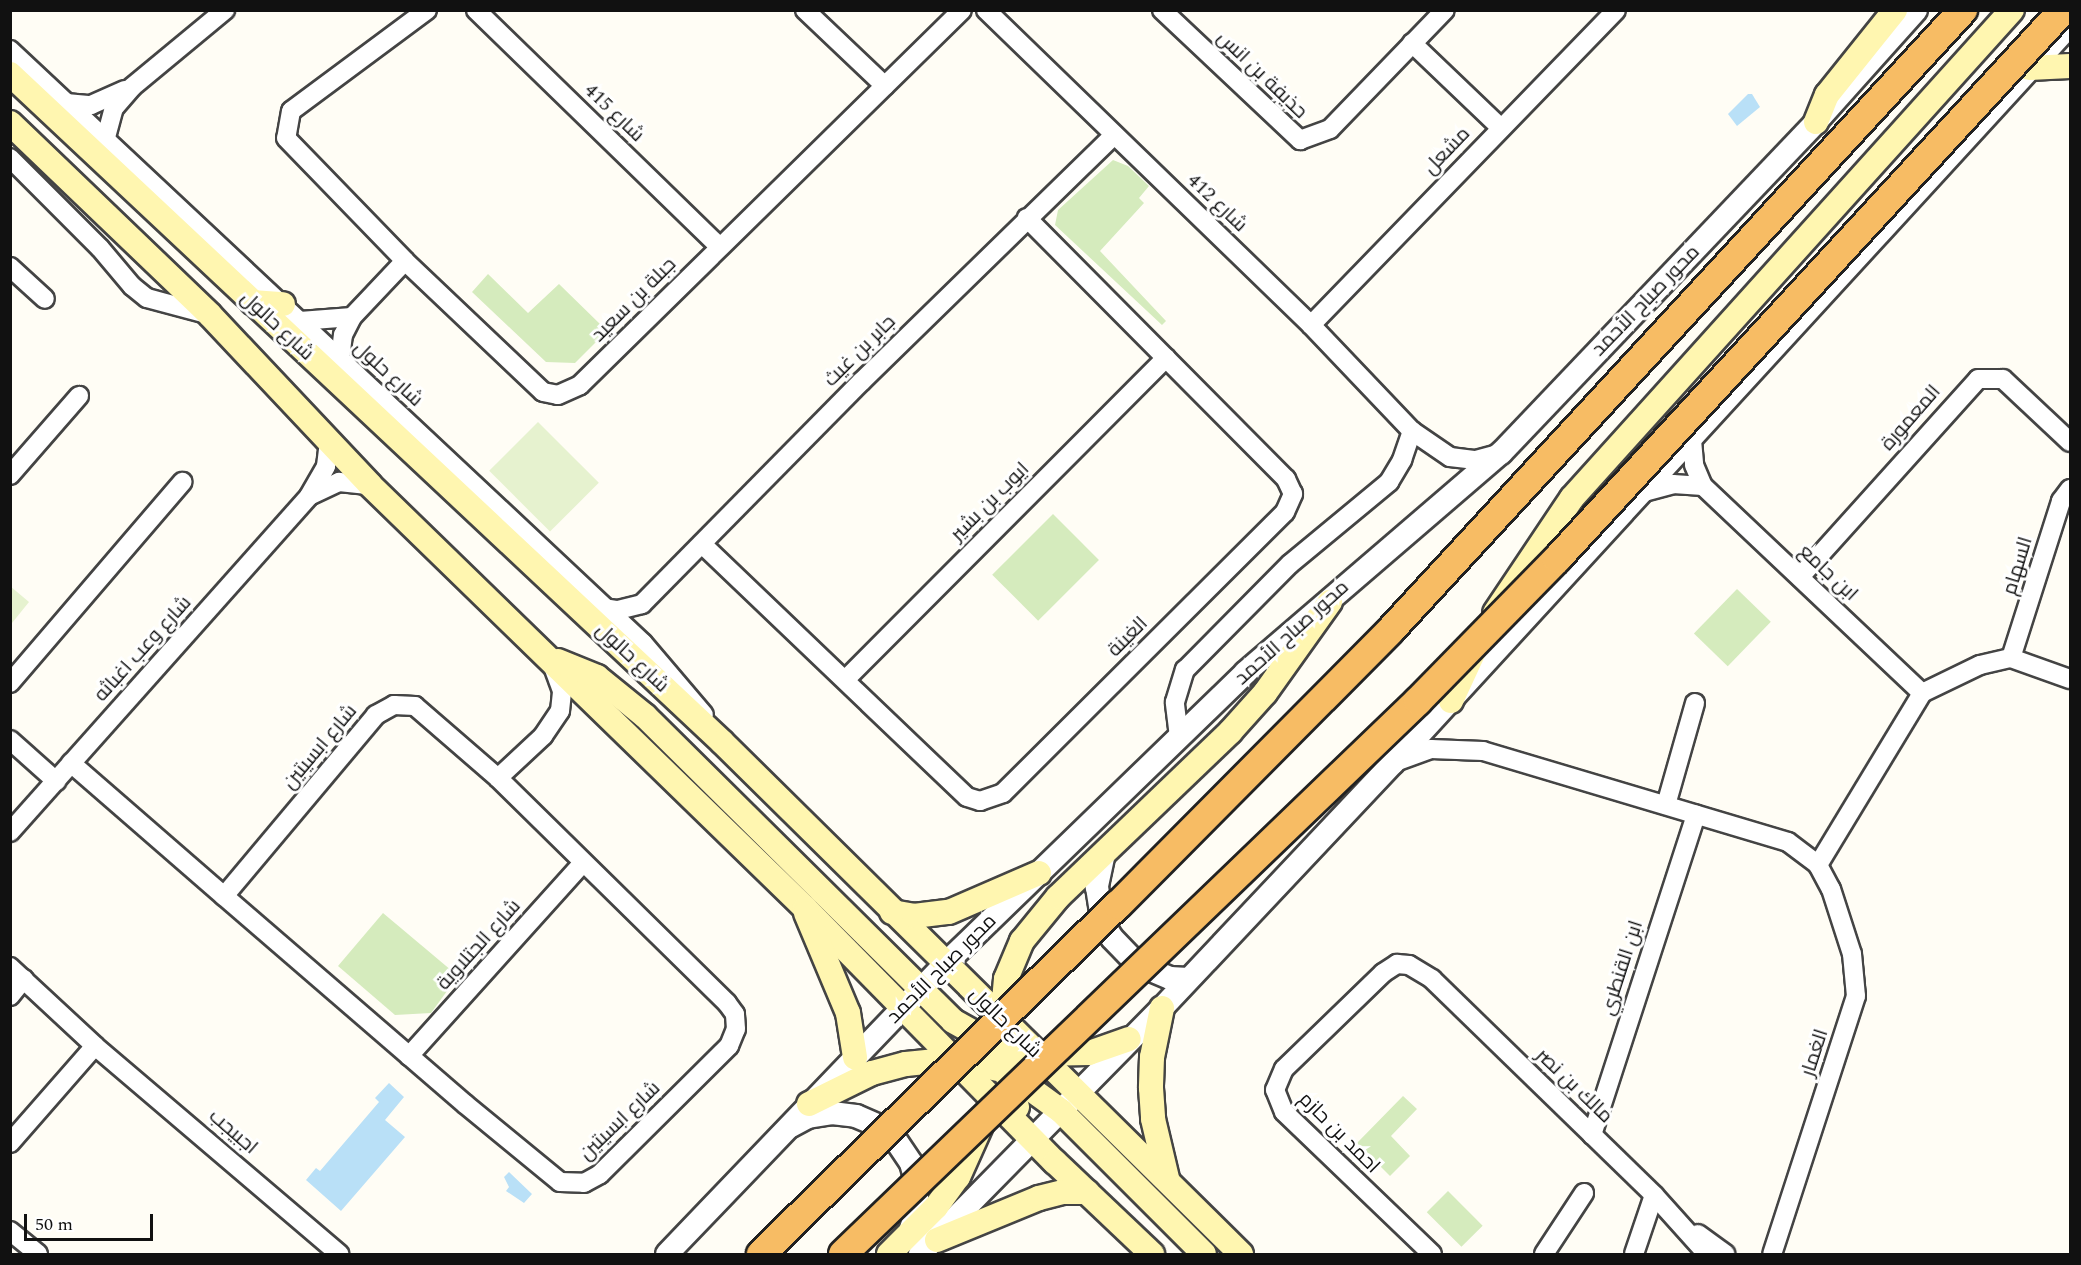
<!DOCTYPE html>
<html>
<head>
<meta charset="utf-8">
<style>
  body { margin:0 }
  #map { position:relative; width:2081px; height:1265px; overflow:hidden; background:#fffdf5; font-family:Spectral,Cairo,serif }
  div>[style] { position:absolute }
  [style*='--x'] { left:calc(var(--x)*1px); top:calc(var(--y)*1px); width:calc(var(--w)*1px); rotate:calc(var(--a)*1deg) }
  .green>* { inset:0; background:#d5ebbd; transform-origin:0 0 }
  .pitch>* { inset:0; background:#e6f2cf; transform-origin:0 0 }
  .water>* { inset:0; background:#b9e0f7 }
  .roads { filter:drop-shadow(2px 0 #444) drop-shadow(-2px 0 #444) drop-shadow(0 2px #444) drop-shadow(0 -2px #444) }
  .minor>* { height:18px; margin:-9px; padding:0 9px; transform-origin:9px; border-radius:9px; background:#fff }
  .tertiary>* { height:22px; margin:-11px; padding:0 11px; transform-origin:11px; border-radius:11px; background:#fff }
  .secondary>* { height:24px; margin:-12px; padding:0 12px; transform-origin:12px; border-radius:12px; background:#fff6b0 }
  .bridges { filter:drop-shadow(2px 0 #222) drop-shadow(-2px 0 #222) drop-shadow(0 2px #222) drop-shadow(0 -2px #222) }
  .trunk-bridge>* { height:28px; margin:-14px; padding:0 14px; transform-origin:14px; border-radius:14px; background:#f7bc64 }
  span { translate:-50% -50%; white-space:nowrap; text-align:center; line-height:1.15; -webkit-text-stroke:6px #fff; paint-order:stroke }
  .street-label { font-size:20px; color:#111 }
  .frame { position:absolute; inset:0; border:12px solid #111; pointer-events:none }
  .scale { position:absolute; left:24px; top:1214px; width:129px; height:27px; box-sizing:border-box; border:3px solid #111; border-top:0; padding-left:8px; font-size:18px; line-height:21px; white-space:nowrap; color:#111; -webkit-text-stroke:4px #fff; paint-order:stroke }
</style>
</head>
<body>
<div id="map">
  <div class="green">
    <i style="clip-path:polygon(1113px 160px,1128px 166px,1149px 186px,1139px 198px,1144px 203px,1100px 251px,1166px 321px,1162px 325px,1055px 225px,1058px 210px)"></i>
    <i style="clip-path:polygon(488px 274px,528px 313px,559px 284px,601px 325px,605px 320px,612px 326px,575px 363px,546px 362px,472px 292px)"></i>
    <i style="left:1053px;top:514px;width:65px;height:86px;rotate:45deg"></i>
    <i style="left:1737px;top:589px;width:47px;height:62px;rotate:44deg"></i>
    <i style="clip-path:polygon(383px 913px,458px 976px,431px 1013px,395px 1015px,338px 966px)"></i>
    <i style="clip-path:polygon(1403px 1096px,1417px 1109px,1391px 1136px,1410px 1156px,1390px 1176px,1357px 1143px)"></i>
    <i style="left:1448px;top:1191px;width:49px;height:30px;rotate:45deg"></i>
  </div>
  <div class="pitch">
    <i style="left:538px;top:422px;width:86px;height:69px;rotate:45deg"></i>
    <i style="clip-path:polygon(10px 586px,29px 602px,12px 623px,10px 622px)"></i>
  </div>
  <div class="water">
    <i style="clip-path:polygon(1748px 94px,1752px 94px,1760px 107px,1737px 126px,1728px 114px)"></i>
    <i style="clip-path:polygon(389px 1083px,404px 1097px,385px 1120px,405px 1137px,341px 1211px,306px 1180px,316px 1168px,320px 1171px,379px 1102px,375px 1098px)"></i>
    <i style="clip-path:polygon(509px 1172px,532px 1194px,524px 1203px,506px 1191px,509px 1187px,504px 1177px)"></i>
  </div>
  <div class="roads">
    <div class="minor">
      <i style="--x:427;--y:10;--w:169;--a:143.4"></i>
      <i style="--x:291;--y:111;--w:27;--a:100"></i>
      <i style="--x:286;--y:138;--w:171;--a:45.9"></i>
      <i style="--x:405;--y:261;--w:190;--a:43.5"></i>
      <i style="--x:543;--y:392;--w:15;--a:11"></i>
      <i style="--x:558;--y:395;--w:24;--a:-24"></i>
      <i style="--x:580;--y:385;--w:535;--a:-44.47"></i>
      <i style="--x:476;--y:10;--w:340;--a:44.2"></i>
      <i style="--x:805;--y:10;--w:110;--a:43.5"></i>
      <i style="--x:986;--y:10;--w:453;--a:44.1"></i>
      <i style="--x:1311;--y:325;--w:146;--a:46.4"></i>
      <i style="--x:1412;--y:431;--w:46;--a:34.4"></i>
      <i style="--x:1450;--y:457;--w:26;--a:7"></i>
      <i style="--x:1476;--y:460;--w:23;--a:-15"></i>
      <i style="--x:1162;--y:10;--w:190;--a:43.3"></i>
      <i style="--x:1300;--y:140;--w:32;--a:-20"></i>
      <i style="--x:1330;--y:129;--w:165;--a:-46"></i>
      <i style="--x:1412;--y:43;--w:123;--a:43.7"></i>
      <i style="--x:10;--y:50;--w:867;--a:43.13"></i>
      <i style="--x:643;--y:643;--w:94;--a:49.7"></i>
      <i style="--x:66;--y:103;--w:25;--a:5"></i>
      <i style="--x:91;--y:105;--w:37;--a:-24"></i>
      <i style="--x:105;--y:141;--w:34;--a:-75"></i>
      <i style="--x:114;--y:108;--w:28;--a:-49"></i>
      <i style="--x:132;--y:87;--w:121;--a:-39.6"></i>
      <i style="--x:10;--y:158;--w:127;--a:45"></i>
      <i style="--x:100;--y:248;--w:50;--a:49.9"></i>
      <i style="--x:132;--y:286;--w:19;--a:39"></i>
      <i style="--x:147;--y:298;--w:65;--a:15.1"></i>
      <i style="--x:10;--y:267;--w:47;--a:42.4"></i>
      <i style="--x:300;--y:321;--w:52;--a:-4.4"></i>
      <i style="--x:1311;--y:325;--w:438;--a:-45.9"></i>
      <i style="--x:340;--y:359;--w:24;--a:-83"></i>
      <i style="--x:343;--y:335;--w:20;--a:-63"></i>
      <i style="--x:352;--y:317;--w:77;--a:-46.6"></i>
      <i style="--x:1692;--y:440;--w:25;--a:85"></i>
      <i style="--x:1694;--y:465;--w:23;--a:67"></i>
      <i style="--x:1703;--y:486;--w:301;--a:43.4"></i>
      <i style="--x:10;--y:475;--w:105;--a:-48.9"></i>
      <i style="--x:1644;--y:492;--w:30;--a:-15"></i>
      <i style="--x:1673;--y:484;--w:30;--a:4"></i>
      <i style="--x:311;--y:495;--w:31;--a:-25"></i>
      <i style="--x:339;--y:482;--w:31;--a:6"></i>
      <i style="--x:702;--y:544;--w:366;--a:43.7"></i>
      <i style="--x:967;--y:797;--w:14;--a:17"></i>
      <i style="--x:980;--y:801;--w:24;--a:-19"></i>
      <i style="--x:1003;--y:793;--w:398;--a:-44.9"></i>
      <i style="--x:1285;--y:512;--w:20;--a:-66"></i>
      <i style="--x:1293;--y:494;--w:17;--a:-115"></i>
      <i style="--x:1286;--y:479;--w:368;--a:-134.8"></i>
      <i style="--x:1800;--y:577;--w:266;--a:-48"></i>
      <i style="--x:1978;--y:379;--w:25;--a:0"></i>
      <i style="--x:2003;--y:379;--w:92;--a:43.2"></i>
      <i style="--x:603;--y:608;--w:15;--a:8"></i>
      <i style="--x:618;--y:610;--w:25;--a:-14"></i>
      <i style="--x:642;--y:604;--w:312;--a:-45.4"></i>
      <i style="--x:861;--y:382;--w:354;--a:-44.3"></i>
      <i style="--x:2011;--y:658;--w:63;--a:19.6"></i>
      <i style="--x:847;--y:678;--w:452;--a:-45.1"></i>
      <i style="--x:10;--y:683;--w:265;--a:-49.4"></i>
      <i style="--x:1179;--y:737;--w:35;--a:-97"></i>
      <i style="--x:1175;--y:702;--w:34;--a:-73"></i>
      <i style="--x:1185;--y:670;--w:149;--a:-45.3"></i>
      <i style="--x:1290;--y:564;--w:129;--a:-39.6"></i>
      <i style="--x:1389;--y:482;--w:26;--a:-59"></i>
      <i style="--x:1402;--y:460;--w:31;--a:-71"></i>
      <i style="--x:10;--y:740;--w:62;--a:41.7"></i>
      <i style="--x:1395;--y:762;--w:38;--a:-20"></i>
      <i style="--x:1431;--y:749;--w:52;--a:2.2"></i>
      <i style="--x:1483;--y:751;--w:318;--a:16.6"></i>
      <i style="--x:1788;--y:842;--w:38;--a:37"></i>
      <i style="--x:1818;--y:865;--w:27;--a:62"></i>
      <i style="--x:1831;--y:889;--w:68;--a:72.1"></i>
      <i style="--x:1852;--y:954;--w:42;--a:84.6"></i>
      <i style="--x:1856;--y:996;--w:271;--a:108"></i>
      <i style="--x:71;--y:763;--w:203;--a:41"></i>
      <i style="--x:224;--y:896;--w:318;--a:40.8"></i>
      <i style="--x:465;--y:1104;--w:123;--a:39.4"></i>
      <i style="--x:560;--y:1182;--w:24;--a:2"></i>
      <i style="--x:584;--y:1183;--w:18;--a:-29"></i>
      <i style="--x:600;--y:1174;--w:182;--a:-44.8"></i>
      <i style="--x:729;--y:1046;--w:18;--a:-68"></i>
      <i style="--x:736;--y:1029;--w:15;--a:-94"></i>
      <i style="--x:735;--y:1014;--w:14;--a:-126"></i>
      <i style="--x:727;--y:1003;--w:321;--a:-135.5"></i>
      <i style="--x:498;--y:778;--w:110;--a:-139.1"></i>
      <i style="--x:415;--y:706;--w:21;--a:-177"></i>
      <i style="--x:394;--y:705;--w:21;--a:151"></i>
      <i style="--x:376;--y:715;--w:236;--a:130"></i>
      <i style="--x:498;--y:778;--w:62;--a:-43"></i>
      <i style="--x:543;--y:736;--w:30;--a:-56"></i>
      <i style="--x:560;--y:711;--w:20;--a:-84"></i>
      <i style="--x:562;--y:691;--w:27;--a:-110"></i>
      <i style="--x:1666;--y:805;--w:106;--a:-74.1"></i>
      <i style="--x:10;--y:832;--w:450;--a:-48.3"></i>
      <i style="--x:309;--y:496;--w:34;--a:-60"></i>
      <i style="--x:326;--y:466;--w:23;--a:-83"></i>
      <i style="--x:1818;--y:865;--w:201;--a:-58.8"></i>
      <i style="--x:1922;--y:693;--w:64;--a:-25.8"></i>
      <i style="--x:1980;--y:665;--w:32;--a:-13"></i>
      <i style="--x:2011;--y:658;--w:165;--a:-72.3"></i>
      <i style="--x:2061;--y:501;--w:15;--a:-53"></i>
      <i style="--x:10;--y:967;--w:116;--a:42.9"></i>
      <i style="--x:95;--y:1046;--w:321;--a:40.4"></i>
      <i style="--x:10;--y:996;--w:22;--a:-51"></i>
      <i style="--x:409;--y:1056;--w:258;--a:-48"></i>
      <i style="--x:1592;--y:1135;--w:337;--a:-72"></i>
      <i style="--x:10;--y:1143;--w:129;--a:-48.8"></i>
      <i style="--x:10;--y:1231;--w:36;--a:39"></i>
      <i style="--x:1698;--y:1234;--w:34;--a:36"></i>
      <i style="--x:1432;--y:1254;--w:205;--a:-136.2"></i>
      <i style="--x:1284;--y:1112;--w:24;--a:-112"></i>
      <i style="--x:1275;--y:1090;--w:23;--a:-67"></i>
      <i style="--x:1284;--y:1069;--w:138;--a:-44.1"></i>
      <i style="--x:1383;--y:973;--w:17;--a:-33"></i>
      <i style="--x:1397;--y:964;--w:12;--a:5"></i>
      <i style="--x:1409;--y:965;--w:27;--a:31"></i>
      <i style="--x:1432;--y:979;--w:310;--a:44.2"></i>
      <i style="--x:1654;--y:1195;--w:79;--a:48.1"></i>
      <i style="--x:1544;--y:1254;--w:73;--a:-56.7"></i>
      <i style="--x:1634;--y:1254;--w:62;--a:-71.3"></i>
    </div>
    <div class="tertiary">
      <i style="--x:1104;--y:853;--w:35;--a:102"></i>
      <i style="--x:1097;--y:887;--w:36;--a:81"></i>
      <i style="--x:1103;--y:923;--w:17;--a:59"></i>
      <i style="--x:1112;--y:938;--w:36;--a:46"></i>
      <i style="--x:1137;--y:964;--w:36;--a:23"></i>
      <i style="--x:1170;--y:978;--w:18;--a:3"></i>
      <i style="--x:791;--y:1126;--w:19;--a:-28"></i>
      <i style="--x:808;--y:1117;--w:24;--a:-9"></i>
      <i style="--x:832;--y:1113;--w:24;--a:7"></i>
      <i style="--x:856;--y:1116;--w:25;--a:23"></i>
      <i style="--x:879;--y:1126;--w:24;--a:42"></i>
      <i style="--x:897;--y:1142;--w:25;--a:56"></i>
      <i style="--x:911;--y:1163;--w:24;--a:75"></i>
      <i style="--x:917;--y:1186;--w:25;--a:90"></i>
      <i style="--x:917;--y:1211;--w:24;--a:109"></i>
      <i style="--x:667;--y:1254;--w:400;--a:-46.2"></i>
      <i style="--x:944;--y:965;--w:421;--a:-44.1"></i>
      <i style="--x:1246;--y:672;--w:336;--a:-40.7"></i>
      <i style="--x:1501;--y:453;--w:457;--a:-46.4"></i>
      <i style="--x:1816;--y:122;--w:150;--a:-48.2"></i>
      <i style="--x:920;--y:1254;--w:345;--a:-45.5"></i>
      <i style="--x:1162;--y:1008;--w:337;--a:-46.7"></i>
      <i style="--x:1393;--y:763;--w:1001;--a:-47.47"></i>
    </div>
    <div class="secondary">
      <i style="--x:2029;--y:68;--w:41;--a:-2.8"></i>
      <i style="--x:10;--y:74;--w:976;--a:43.17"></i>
      <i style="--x:722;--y:742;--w:729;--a:44.61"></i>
      <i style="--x:1816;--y:122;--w:29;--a:-68"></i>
      <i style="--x:1827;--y:95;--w:109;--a:-51.3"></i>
      <i style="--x:10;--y:123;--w:277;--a:43.8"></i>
      <i style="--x:210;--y:315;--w:233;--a:46.7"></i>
      <i style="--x:370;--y:485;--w:607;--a:44.2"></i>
      <i style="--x:805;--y:908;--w:356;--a:45.5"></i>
      <i style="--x:1055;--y:1162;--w:134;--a:43.5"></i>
      <i style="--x:252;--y:302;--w:31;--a:4"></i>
      <i style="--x:1495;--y:613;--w:138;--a:-56.2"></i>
      <i style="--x:1572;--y:498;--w:657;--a:-47.96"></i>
      <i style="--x:558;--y:661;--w:42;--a:22.3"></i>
      <i style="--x:597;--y:677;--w:62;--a:39.1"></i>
      <i style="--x:645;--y:716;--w:433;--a:44.7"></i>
      <i style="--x:953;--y:1021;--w:57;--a:29.2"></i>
      <i style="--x:1003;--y:1049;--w:33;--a:9"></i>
      <i style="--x:1036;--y:1054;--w:53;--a:-1.1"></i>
      <i style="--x:1089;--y:1053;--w:42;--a:-19.3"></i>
      <i style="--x:1451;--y:701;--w:57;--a:-65.2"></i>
      <i style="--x:892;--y:912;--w:22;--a:10"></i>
      <i style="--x:914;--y:916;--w:35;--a:-7"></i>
      <i style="--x:949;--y:912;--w:98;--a:-23.4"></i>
      <i style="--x:806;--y:913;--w:108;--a:67.2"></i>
      <i style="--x:848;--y:1013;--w:45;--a:81"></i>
      <i style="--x:1162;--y:1008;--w:50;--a:101.5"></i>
      <i style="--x:1152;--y:1057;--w:31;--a:92"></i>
      <i style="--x:1151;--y:1088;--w:31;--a:86"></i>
      <i style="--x:1153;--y:1119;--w:61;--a:76.7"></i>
      <i style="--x:809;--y:1104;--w:70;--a:-26.2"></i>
      <i style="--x:872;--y:1073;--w:35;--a:-15"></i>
      <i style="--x:906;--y:1064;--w:48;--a:-5.9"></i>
      <i style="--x:954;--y:1059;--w:53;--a:13"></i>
      <i style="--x:1006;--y:1071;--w:68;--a:36"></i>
      <i style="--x:1061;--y:1111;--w:202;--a:45"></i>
      <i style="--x:1017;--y:1107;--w:38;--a:-107"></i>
      <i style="--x:1006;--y:1071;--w:49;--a:-94.7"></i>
      <i style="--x:1002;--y:1022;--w:43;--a:-84.7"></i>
      <i style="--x:1006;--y:979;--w:41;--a:-67.2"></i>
      <i style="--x:1022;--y:941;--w:57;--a:-50.7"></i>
      <i style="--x:1058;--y:897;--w:238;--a:-43.8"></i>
      <i style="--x:1230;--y:732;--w:52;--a:-48.1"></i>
      <i style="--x:1265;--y:693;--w:112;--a:-54.5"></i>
      <i style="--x:937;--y:1240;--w:110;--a:-22.4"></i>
      <i style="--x:1039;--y:1198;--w:25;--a:-14"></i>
      <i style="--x:1063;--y:1192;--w:24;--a:0"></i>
      <i style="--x:889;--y:1254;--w:66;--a:-45"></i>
      <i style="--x:936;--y:1207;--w:37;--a:-54"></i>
      <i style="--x:958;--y:1177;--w:61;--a:-65.9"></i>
    </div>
  </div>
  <div class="bridges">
    <div class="trunk-bridge">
      <i style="--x:761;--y:1254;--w:499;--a:-44.4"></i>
      <i style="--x:1118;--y:905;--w:386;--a:-45.2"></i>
      <i style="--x:1390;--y:631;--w:845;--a:-47.3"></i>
      <i style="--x:843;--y:1254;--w:798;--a:-43.88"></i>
      <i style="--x:1418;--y:701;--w:199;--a:-45.6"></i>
      <i style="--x:1557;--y:559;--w:747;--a:-47.33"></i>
    </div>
  </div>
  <div class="street-label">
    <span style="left:1262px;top:75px;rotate:44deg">حذيفة بن انس</span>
    <span style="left:614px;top:113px;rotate:44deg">شارع 415</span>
    <span style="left:1447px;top:151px;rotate:-46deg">مشعل</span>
    <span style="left:1217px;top:203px;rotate:44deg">شارع 412</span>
    <span style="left:634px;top:300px;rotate:-45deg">جبلة بن سعيد</span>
    <span style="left:1646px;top:301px;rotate:-46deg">محور صباح الأحمد</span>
    <span style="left:277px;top:326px;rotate:43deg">شارع حالول</span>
    <span style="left:860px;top:351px;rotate:-45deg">جابر بن غيث</span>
    <span style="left:388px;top:374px;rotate:43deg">شارع حلول</span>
    <span style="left:1911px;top:418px;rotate:-49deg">المعمورة</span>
    <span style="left:990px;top:502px;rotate:-45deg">ايوب بن بشير</span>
    <span style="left:2018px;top:566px;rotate:-73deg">السهام</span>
    <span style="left:1828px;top:573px;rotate:43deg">ابن جامع</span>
    <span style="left:1292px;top:633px;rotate:-42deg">محور صباح الأحمد</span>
    <span style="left:1128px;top:637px;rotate:-45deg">الغينة</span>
    <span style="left:143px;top:649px;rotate:-48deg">شارع وعب اغباثه</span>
    <span style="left:632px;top:658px;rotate:43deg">شارع حالول</span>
    <span style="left:320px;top:747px;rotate:-50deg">شارع ابسيتين</span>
    <span style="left:479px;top:945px;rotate:-48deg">شارع الجتلاوية</span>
    <span style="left:1622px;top:968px;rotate:-72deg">ابن القنطري</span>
    <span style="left:942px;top:969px;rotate:-45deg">محور صباح الأحمد</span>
    <span style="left:1005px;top:1023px;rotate:44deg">شارع حالول</span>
    <span style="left:1815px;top:1053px;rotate:-72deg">الغمار</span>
    <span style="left:1574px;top:1086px;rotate:44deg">مالك بن نصر</span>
    <span style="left:620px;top:1121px;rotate:-44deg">شارع ابسيتين</span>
    <span style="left:233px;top:1132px;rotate:41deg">اجبيجب</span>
    <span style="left:1339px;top:1133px;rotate:45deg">احمد بن حازم</span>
  </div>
  <div class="frame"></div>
  <div class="scale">50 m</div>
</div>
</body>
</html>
